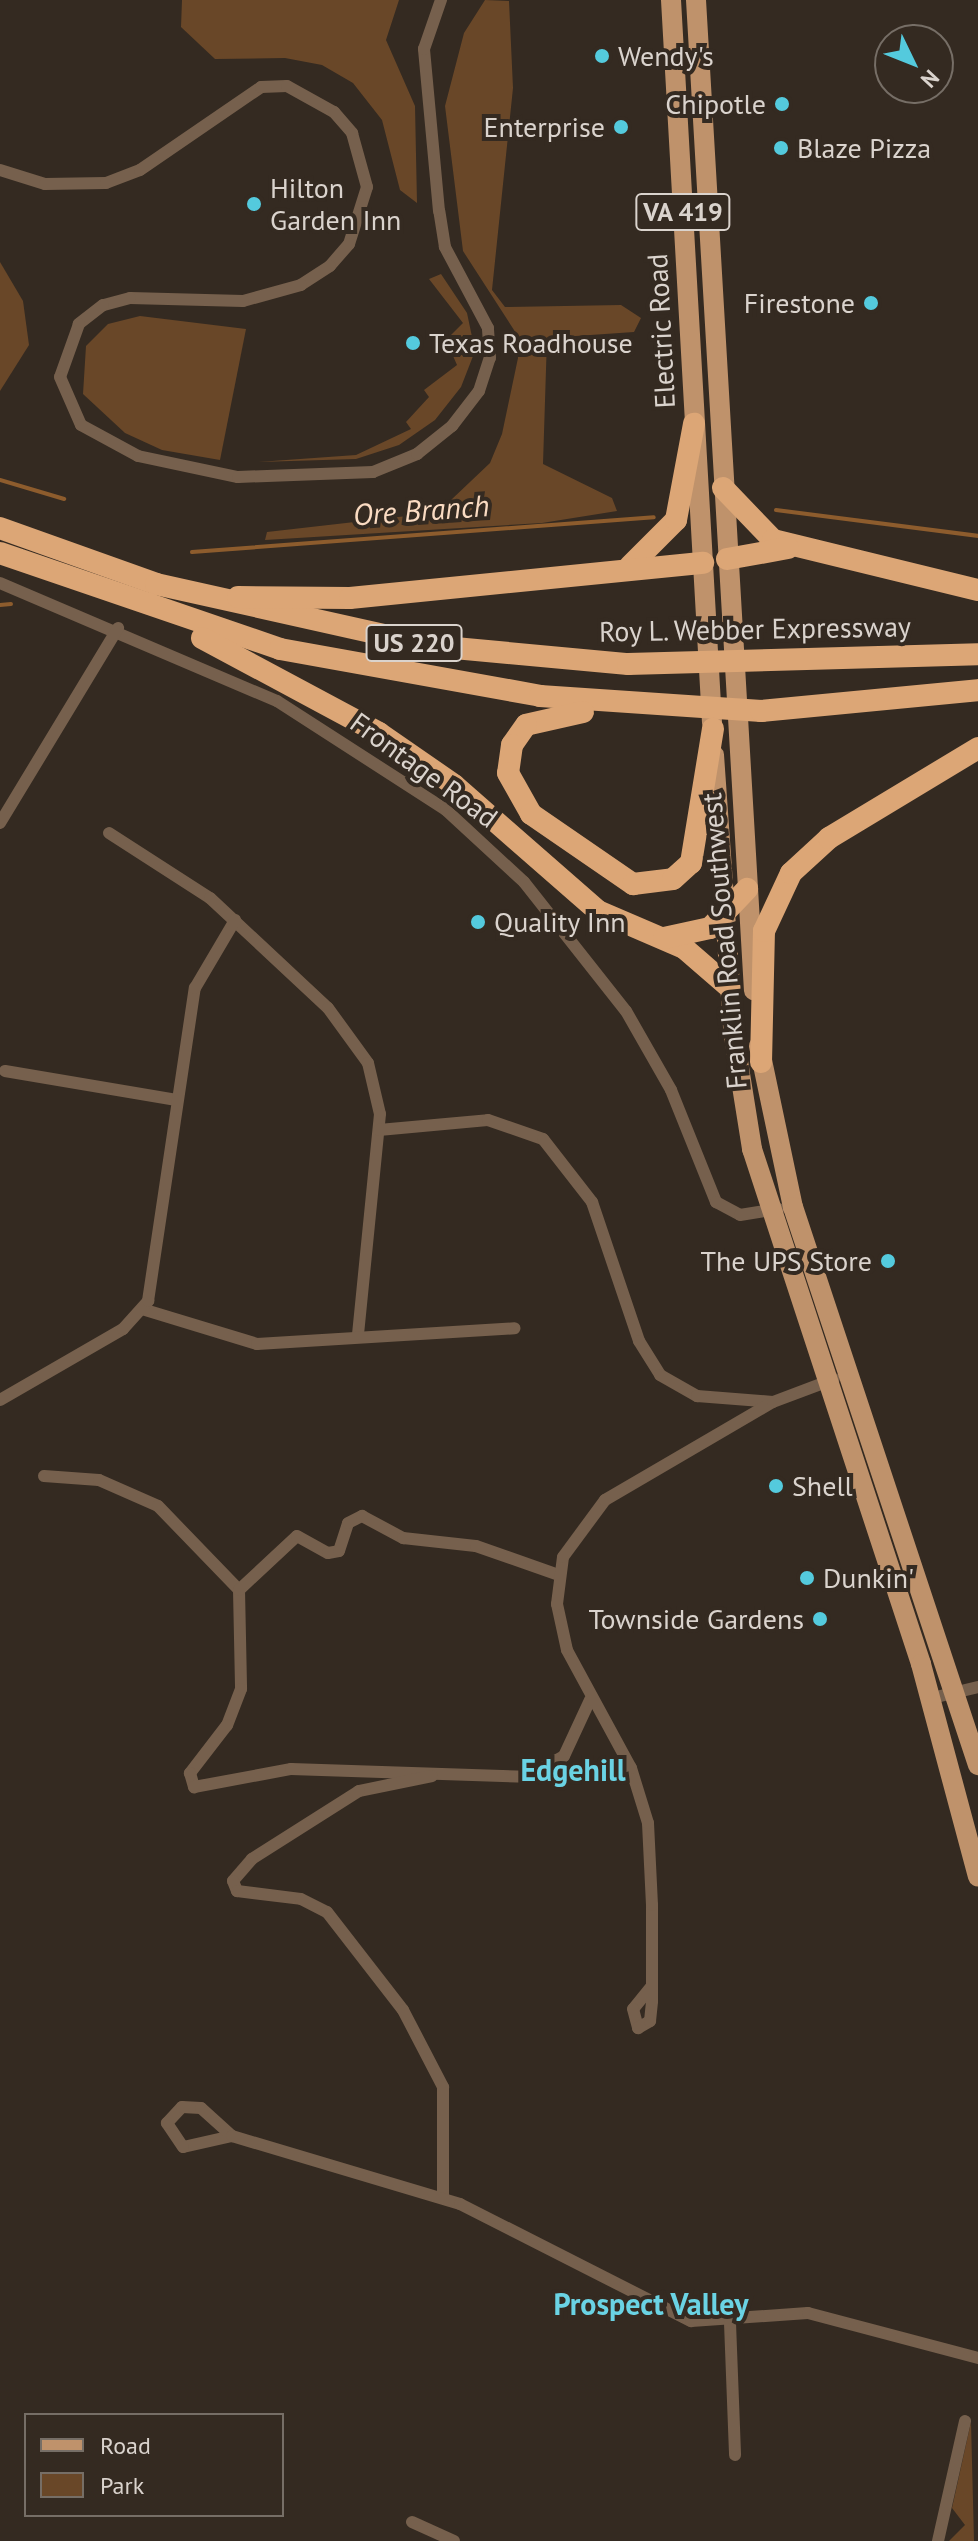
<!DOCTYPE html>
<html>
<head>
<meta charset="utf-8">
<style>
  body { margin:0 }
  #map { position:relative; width:978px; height:2541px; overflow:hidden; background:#342a21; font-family:"PT Sans",sans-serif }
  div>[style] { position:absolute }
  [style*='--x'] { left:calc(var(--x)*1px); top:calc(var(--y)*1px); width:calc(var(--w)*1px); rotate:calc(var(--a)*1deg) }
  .green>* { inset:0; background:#694728 }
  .stream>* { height:4px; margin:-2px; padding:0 2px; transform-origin:2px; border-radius:2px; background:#8d5c2d }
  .street>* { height:12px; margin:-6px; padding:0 6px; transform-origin:6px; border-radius:6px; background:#76604d }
  .primary>* { height:20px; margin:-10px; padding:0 10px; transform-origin:10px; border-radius:10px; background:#bf926b }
  .highway>* { height:22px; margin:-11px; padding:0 11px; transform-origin:11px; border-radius:11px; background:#dca676 }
  .dots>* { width:22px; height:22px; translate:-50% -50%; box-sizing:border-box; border:4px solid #342a21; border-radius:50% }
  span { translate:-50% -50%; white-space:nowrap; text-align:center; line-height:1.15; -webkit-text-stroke:8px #342a21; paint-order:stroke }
  .shield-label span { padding:2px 6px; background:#342a21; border:2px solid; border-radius:6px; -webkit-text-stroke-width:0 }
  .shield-label { font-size:26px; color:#dad3cd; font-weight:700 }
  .poi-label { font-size:28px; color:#dad3cd }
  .left { translate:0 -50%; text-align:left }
  .right { translate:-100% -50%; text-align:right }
  .street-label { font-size:28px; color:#dad3cd }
  .water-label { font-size:30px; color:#fadbc2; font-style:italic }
  .neighbourhood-label { font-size:30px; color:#6ad3e4; font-weight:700 }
  .legend { position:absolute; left:24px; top:2413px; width:260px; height:104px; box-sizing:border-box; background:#342a21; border:2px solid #766e66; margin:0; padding:10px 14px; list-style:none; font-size:24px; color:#dad3cd }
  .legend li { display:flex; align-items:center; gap:16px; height:40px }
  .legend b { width:40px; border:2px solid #766e66 }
  .north { position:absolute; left:874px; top:24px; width:80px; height:80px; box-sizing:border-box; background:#342a21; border:2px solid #766e66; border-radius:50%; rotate:133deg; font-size:22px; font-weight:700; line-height:32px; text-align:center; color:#dad3cd }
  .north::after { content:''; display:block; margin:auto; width:28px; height:36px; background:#54cadd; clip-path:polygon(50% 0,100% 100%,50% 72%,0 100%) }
</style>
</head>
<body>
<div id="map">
  <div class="green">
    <i style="clip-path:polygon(182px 0,399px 0,386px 40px,415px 106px,417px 203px,400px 190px,382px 120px,353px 83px,322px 65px,285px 58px,215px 59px,181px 27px)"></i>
    <i style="clip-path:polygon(485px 0,509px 1px,513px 88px,492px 290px,505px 307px,621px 305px,641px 318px,634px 332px,547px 338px,543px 464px,612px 498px,617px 511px,542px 523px,265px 540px,267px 532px,416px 515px,451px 500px,490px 463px,502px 434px,518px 358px,514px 330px,463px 251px,445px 106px,464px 33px)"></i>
    <i style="clip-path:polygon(0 262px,23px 301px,29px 345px,0 391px)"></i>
    <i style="clip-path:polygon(441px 274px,467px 313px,475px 351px,461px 387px,435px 420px,399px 445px,356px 459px,258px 462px,356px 455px,411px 429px,406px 422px,429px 397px,424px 390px,457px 365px,446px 340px,463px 323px,429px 279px)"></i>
    <i style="clip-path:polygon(140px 316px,246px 329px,220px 460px,162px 450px,125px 433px,83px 394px,86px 346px,108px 324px)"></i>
    <i style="clip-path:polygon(971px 2422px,974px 2541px,949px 2541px,965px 2525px,952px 2508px)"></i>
  </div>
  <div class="stream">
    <i style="--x:0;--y:480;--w:67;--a:16.5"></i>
    <i style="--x:776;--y:510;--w:204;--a:7.3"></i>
    <i style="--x:192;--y:552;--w:463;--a:-4.3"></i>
    <i style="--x:0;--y:605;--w:11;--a:-5"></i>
  </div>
  <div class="street">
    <i style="--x:0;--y:170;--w:47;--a:17.3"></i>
    <i style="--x:45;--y:184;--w:61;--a:-0.9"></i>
    <i style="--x:106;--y:183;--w:36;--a:-21"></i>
    <i style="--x:140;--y:170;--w:147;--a:-34.4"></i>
    <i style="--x:261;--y:87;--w:26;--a:-2"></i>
    <i style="--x:287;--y:86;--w:54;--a:29"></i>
    <i style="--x:334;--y:112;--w:28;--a:49"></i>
    <i style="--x:352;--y:133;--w:56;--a:74.5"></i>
    <i style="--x:367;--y:187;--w:60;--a:107.5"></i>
    <i style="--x:349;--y:244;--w:29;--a:131"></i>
    <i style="--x:330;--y:266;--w:35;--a:147"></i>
    <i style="--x:301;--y:285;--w:60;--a:164.6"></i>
    <i style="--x:243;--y:301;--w:113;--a:-178.5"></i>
    <i style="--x:130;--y:298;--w:28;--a:165"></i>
    <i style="--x:103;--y:305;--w:31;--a:142"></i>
    <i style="--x:79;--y:324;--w:56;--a:109.7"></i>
    <i style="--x:60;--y:377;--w:52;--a:66.4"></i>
    <i style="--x:81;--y:425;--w:65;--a:28.5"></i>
    <i style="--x:138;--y:456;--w:102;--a:11.9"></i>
    <i style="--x:238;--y:477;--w:135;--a:-2.1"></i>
    <i style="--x:373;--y:472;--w:48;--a:-22.2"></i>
    <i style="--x:417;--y:454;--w:45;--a:-38.7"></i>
    <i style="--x:452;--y:426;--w:44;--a:-52.4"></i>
    <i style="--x:479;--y:391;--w:35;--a:-72"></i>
    <i style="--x:490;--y:358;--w:30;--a:-94"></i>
    <i style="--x:488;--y:328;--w:92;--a:-118"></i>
    <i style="--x:445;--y:247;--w:36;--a:-99"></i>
    <i style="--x:439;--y:211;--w:163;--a:-95.3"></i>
    <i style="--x:424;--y:49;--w:52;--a:-70.9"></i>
    <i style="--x:0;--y:583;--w:301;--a:23.1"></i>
    <i style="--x:277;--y:701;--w:201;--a:32.8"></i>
    <i style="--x:446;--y:810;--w:106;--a:42.7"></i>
    <i style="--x:524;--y:882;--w:164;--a:51.7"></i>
    <i style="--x:626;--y:1011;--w:91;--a:60.3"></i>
    <i style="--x:671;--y:1090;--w:121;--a:68.1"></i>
    <i style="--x:716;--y:1202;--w:27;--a:28"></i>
    <i style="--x:740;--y:1215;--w:39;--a:-9"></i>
    <i style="--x:0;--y:823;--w:228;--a:-58.8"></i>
    <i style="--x:109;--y:833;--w:120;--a:32.8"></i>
    <i style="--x:210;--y:898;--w:161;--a:43"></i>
    <i style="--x:328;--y:1008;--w:68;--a:54"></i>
    <i style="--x:368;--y:1063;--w:52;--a:76.8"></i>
    <i style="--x:380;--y:1114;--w:222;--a:95.7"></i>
    <i style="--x:5;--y:1071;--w:174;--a:9.6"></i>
    <i style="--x:379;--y:1130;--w:109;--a:-5.2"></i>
    <i style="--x:488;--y:1120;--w:58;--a:19.1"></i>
    <i style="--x:543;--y:1139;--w:80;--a:52.1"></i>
    <i style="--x:592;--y:1202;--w:147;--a:71.3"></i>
    <i style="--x:639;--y:1341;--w:40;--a:58"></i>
    <i style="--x:660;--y:1375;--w:43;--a:29.6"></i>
    <i style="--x:697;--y:1396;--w:76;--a:4.5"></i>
    <i style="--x:142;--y:1309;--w:120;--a:16.9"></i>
    <i style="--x:257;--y:1344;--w:258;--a:-3.5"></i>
    <i style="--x:0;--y:1400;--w:142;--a:-30"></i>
    <i style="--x:123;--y:1329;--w:38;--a:-48"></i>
    <i style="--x:148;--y:1301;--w:317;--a:-81.5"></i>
    <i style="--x:195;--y:988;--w:79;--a:-59.5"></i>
    <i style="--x:44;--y:1476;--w:55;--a:4.2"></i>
    <i style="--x:99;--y:1480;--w:64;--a:23.8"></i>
    <i style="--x:158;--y:1506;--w:117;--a:46"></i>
    <i style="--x:239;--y:1590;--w:99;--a:88.8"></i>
    <i style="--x:241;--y:1689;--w:39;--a:111"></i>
    <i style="--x:227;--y:1725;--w:61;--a:127.6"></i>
    <i style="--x:190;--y:1773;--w:15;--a:74"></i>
    <i style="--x:194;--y:1787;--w:99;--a:-10.5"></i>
    <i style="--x:291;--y:1769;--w:235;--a:1.9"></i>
    <i style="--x:526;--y:1777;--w:43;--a:-28.9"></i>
    <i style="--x:564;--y:1756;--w:62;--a:-65.1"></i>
    <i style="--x:239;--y:1590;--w:79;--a:-43"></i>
    <i style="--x:297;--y:1536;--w:35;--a:29"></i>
    <i style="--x:328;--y:1553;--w:11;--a:-10"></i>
    <i style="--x:339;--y:1551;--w:29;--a:-72"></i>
    <i style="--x:348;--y:1523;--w:16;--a:-27"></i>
    <i style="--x:362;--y:1516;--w:47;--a:28.2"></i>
    <i style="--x:403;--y:1538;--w:73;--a:6.3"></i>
    <i style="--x:476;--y:1546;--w:88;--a:19.3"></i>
    <i style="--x:932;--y:1698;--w:47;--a:-13.4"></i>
    <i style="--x:432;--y:1776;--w:75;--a:168.4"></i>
    <i style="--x:359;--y:1791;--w:127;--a:147.6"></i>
    <i style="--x:252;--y:1859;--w:29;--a:131"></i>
    <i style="--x:233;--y:1881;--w:11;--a:68"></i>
    <i style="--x:237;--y:1891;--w:64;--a:7.1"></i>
    <i style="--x:301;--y:1899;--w:29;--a:27"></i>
    <i style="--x:327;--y:1912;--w:124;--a:52.2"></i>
    <i style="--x:403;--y:2010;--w:87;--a:62.5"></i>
    <i style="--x:443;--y:2087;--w:111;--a:90"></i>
    <i style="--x:651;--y:1987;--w:28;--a:129"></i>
    <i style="--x:633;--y:2009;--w:20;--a:75"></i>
    <i style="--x:638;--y:2028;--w:14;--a:-30"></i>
    <i style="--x:650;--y:2021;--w:20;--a:-84"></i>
    <i style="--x:652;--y:2001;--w:96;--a:-90"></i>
    <i style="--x:652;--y:1905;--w:82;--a:-92.8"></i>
    <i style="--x:648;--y:1823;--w:58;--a:-107.2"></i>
    <i style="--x:631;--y:1768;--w:134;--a:-118.5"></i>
    <i style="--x:567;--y:1650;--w:47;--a:-102.3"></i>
    <i style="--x:557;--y:1604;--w:47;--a:-82.7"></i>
    <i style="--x:563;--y:1557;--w:71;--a:-53.6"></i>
    <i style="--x:605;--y:1500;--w:194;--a:-30.3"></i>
    <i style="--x:773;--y:1402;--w:65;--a:-20.7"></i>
    <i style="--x:232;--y:2136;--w:50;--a:167.3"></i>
    <i style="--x:183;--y:2147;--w:29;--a:-124"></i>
    <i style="--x:167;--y:2123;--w:22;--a:-47"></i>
    <i style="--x:182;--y:2107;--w:19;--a:3"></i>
    <i style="--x:201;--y:2108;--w:42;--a:42.1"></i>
    <i style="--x:232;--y:2136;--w:238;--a:16.6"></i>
    <i style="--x:460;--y:2204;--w:259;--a:26.9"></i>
    <i style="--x:691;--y:2321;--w:117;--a:-3.9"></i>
    <i style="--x:808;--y:2313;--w:176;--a:14.8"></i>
    <i style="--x:730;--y:2323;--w:132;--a:87.8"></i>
    <i style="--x:412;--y:2522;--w:46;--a:24.3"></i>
    <i style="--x:938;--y:2541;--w:123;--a:-77.3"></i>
  </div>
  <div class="primary">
    <i style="--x:671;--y:0;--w:724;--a:86.75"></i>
    <i style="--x:696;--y:0;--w:992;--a:86.65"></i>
    <i style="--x:714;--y:755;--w:276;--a:86"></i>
    <i style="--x:733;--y:1030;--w:121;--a:80.9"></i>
    <i style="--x:752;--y:1149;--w:542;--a:71.83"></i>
    <i style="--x:921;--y:1664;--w:220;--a:75"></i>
    <i style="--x:759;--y:1046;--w:165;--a:78.1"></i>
    <i style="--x:793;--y:1207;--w:588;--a:71.66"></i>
  </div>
  <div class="highway">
    <i style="--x:723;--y:488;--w:72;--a:46.1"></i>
    <i style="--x:773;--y:540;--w:211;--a:13.7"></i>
    <i style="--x:0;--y:528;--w:166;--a:19.7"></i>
    <i style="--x:156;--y:584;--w:284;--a:12.6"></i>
    <i style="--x:433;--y:646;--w:196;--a:5.3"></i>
    <i style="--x:628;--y:664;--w:350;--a:-1.6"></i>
    <i style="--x:0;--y:553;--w:296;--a:18.9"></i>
    <i style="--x:280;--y:649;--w:264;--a:10.2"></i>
    <i style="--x:540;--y:696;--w:222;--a:3.9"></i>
    <i style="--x:761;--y:711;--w:218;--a:-5.5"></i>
    <i style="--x:727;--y:559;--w:62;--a:-10.2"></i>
    <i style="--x:630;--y:566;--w:65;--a:-45"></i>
    <i style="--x:676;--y:520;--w:98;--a:-79.4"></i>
    <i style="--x:238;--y:597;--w:112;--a:0.5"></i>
    <i style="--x:350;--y:598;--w:355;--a:-5.7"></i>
    <i style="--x:202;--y:638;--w:201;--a:28.2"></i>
    <i style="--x:379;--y:733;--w:91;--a:34.7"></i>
    <i style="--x:454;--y:785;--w:191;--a:41.2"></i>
    <i style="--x:598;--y:911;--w:94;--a:23.3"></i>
    <i style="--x:684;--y:948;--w:60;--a:40.9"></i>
    <i style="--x:583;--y:712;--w:58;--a:167.2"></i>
    <i style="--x:526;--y:725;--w:24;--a:125"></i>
    <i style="--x:512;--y:745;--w:28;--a:98"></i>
    <i style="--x:508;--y:773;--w:47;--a:60.7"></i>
    <i style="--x:531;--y:814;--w:124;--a:34.5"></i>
    <i style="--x:633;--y:884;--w:40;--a:-7.1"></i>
    <i style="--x:673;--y:879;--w:24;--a:-42"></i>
    <i style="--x:691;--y:863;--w:136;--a:-80.7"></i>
    <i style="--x:664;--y:938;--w:47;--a:-12.3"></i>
    <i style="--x:710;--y:928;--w:54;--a:-46.5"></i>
    <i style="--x:761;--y:1062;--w:131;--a:-88.7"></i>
    <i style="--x:764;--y:931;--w:64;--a:-65"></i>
    <i style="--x:791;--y:873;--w:52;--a:-42.6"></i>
    <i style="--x:829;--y:838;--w:174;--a:-31.1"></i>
  </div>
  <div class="dots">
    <i style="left:602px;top:56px;background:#54cadd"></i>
    <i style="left:782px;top:104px;background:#54cadd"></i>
    <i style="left:621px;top:127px;background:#54cadd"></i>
    <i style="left:781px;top:148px;background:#54cadd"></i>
    <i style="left:254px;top:204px;background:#54cadd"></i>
    <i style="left:871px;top:303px;background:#54cadd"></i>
    <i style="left:413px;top:343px;background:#54cadd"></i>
    <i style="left:478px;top:922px;background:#54cadd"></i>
    <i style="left:888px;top:1261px;background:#54cadd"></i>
    <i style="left:776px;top:1486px;background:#54cadd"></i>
    <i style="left:807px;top:1578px;background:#54cadd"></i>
    <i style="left:820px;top:1619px;background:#54cadd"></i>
  </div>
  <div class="shield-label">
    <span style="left:683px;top:212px">VA 419</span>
    <span style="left:414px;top:643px">US 220</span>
  </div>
  <div class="poi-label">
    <span class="left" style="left:618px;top:56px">Wendy's</span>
    <span class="right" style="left:766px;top:104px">Chipotle</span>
    <span class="right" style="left:605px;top:127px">Enterprise</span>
    <span class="left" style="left:797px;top:148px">Blaze Pizza</span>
    <span class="left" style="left:270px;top:204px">Hilton<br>Garden Inn</span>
    <span class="right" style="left:855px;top:303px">Firestone</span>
    <span class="left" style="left:429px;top:343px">Texas Roadhouse</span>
    <span class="left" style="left:494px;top:922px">Quality Inn</span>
    <span class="right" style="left:872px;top:1261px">The UPS Store</span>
    <span class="left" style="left:792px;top:1486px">Shell</span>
    <span class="left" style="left:823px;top:1578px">Dunkin'</span>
    <span class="right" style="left:804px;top:1619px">Townside Gardens</span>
  </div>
  <div class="street-label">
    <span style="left:661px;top:331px;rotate:-93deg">Electric Road</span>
    <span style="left:755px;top:629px;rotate:-1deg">Roy L. Webber Expressway</span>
    <span style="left:424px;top:770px;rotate:36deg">Frontage Road</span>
    <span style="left:724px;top:941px;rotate:-95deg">Franklin Road Southwest</span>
  </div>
  <div class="water-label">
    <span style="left:421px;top:510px;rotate:-4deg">Ore Branch</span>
  </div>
  <div class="neighbourhood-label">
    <span style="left:573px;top:1770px">Edgehill</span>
    <span style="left:651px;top:2304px">Prospect Valley</span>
  </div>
  <ul class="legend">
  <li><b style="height:10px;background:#bf926b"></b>Road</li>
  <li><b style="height:22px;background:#694728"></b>Park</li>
  </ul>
  <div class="north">N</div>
</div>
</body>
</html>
